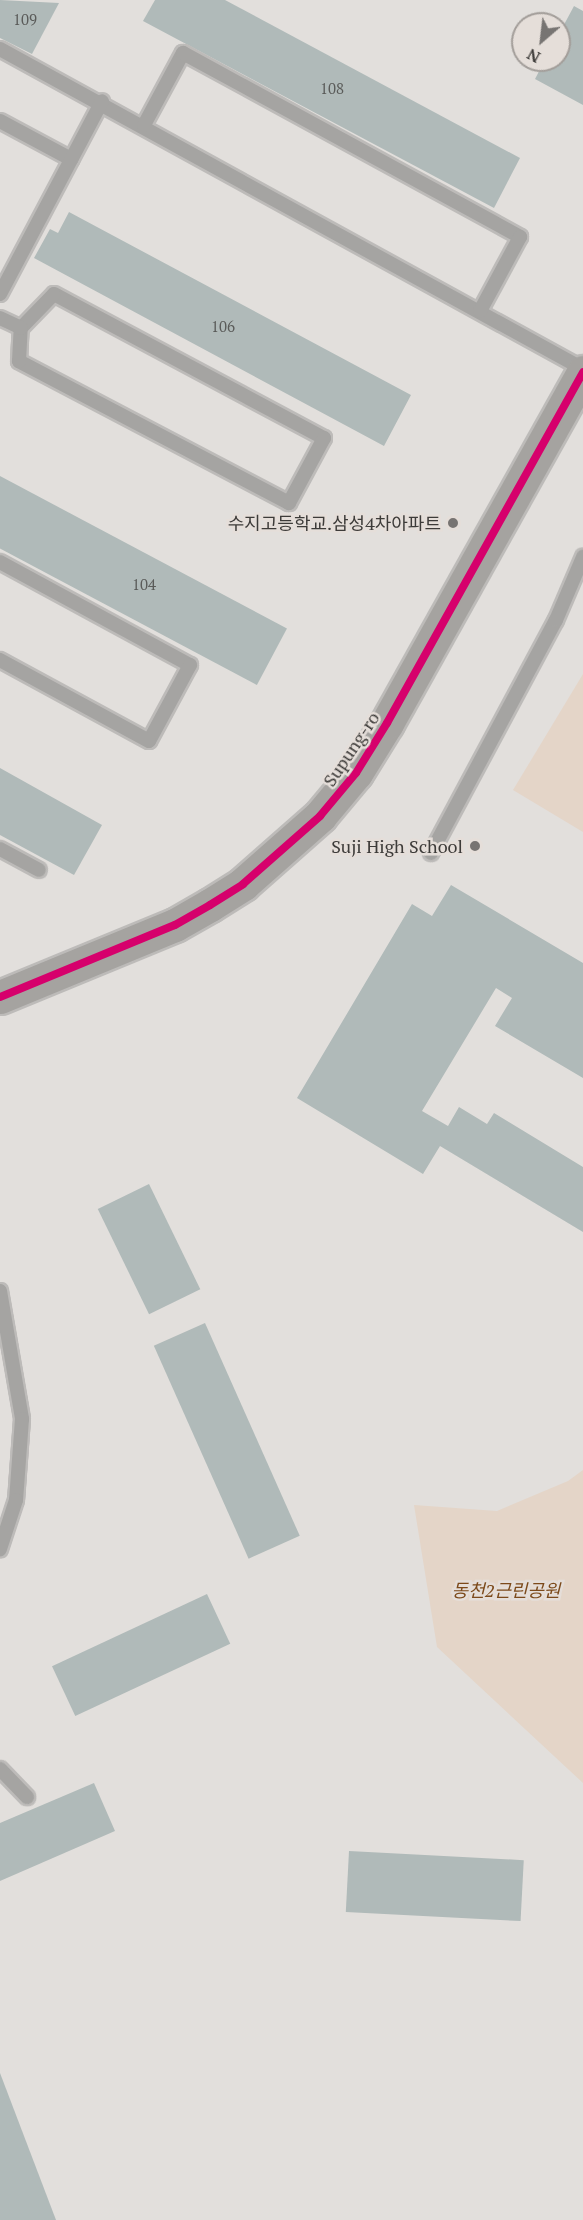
<!DOCTYPE html>
<html>
<head>
<meta charset="utf-8">
<style>
  body { margin:0 }
  #map { position:relative; width:583px; height:2220px; overflow:hidden; background:#e2dfdc; font-family:"PT Serif","Noto Sans KR",serif }
  div>[style] { position:absolute }
  [style*='--x'] { left:calc(var(--x)*1px); top:calc(var(--y)*1px); width:calc(var(--w)*1px); rotate:calc(var(--a)*1deg) }
  .green>* { inset:0; background:#e4d5c8 }
  .building>* { inset:0; background:#b0bab9; transform-origin:0 0 }
  .roads { filter:drop-shadow(2px 0 #bdbbb9) drop-shadow(-2px 0 #bdbbb9) drop-shadow(0 2px #bdbbb9) drop-shadow(0 -2px #bdbbb9) }
  .lane>* { height:14px; margin:-7px; padding:0 7px; transform-origin:7px; border-radius:7px; background:#a5a4a2 }
  .secondary>* { height:33px; margin:-16.5px; padding:0 16.5px; transform-origin:16.5px; border-radius:16.5px; background:#a5a3a0 }
  .cycleway>* { height:8px; margin:-4px; padding:0 4px; transform-origin:4px; border-radius:4px; background:#d6006c }
  .dots>* { width:16px; height:16px; translate:-50% -50%; box-sizing:border-box; border:3px solid #e5ded9; border-radius:50% }
  span { translate:-50% -50%; white-space:nowrap; text-align:center; line-height:1.15; -webkit-text-stroke:5px #e5ded9; paint-order:stroke }
  .number-label { font-size:15px; color:#5a5b59 }
  .number-label span { -webkit-text-stroke-width:0 }
  .poi-label { font-size:18px; color:#3d3b39 }
  .right { translate:-100% -50%; text-align:right }
  .street-label { font-size:18px; color:#3d3b39 }
  .park-label { font-size:18px; color:#7c4a1b; font-style:italic }
  .north { position:absolute; left:511px; top:12px; width:60px; height:60px; box-sizing:border-box; background:#e5ded9; border:2px solid #a29d99; border-radius:50%; rotate:208deg; font-size:16px; font-weight:700; line-height:24px; text-align:center; color:#3d3b39 }
  .north::after { content:''; display:block; margin:auto; width:21px; height:27px; background:#777472; clip-path:polygon(50% 0,100% 100%,50% 72%,0 100%) }
</style>
</head>
<body>
<div id="map">
  <div class="green">
    <i style="clip-path:polygon(583px 674px,583px 832px,513px 790px)"></i>
    <i style="clip-path:polygon(583px 1470px,583px 1783px,437px 1647px,414px 1505px,497px 1511px,568px 1481px)"></i>
  </div>
  <div class="building">
    <i style="clip-path:polygon(0 0,59px 3px,32px 54px,0 38px)"></i>
    <i style="clip-path:polygon(155px 0,225px 0,520px 158px,494px 208px,143px 21px)"></i>
    <i style="clip-path:polygon(574px 6px,583px 11px,583px 105px,535px 79px,545px 60px,559px 60px,559px 34px)"></i>
    <i style="clip-path:polygon(69px 212px,411px 395px,384px 446px,34px 258px,50px 229px,58px 233px)"></i>
    <i style="left:0;top:476px;width:325px;height:64px;rotate:28deg"></i>
    <i style="clip-path:polygon(0 768px,102px 825px,74px 875px,0 835px)"></i>
    <i style="clip-path:polygon(451px 885px,583px 963px,583px 1078px,495px 1026px,512px 998px,496px 988px,422px 1111px,448px 1126px,459px 1107px,487px 1124px,494px 1113px,583px 1167px,583px 1232px,440px 1146px,423px 1174px,297px 1098px,412px 904px,432px 916px)"></i>
    <i style="left:149px;top:1184px;width:117px;height:57px;rotate:64deg"></i>
    <i style="left:205px;top:1323px;width:233px;height:56px;rotate:66deg"></i>
    <i style="left:207px;top:1594px;width:55px;height:171px;rotate:65deg"></i>
    <i style="clip-path:polygon(94px 1783px,115px 1831px,0 1881px,0 1823px)"></i>
    <i style="left:349px;top:1851px;width:175px;height:61px;rotate:3deg"></i>
    <i style="clip-path:polygon(0 2073px,56px 2220px,0 2220px)"></i>
  </div>
  <div class="roads">
    <div class="lane">
      <i style="--x:0;--y:49;--w:665;--a:28.76"></i>
      <i style="--x:0;--y:121;--w:81;--a:28.2"></i>
      <i style="--x:144;--y:125;--w:82;--a:-61.6"></i>
      <i style="--x:183;--y:53;--w:384;--a:28.6"></i>
      <i style="--x:520;--y:237;--w:84;--a:118.4"></i>
      <i style="--x:0;--y:294;--w:218;--a:-62.1"></i>
      <i style="--x:54;--y:294;--w:306;--a:28.1"></i>
      <i style="--x:324;--y:438;--w:74;--a:118.3"></i>
      <i style="--x:289;--y:503;--w:305;--a:-152.3"></i>
      <i style="--x:19;--y:361;--w:33;--a:-87"></i>
      <i style="--x:21;--y:328;--w:47;--a:-45.9"></i>
      <i style="--x:0;--y:318;--w:23;--a:25"></i>
      <i style="--x:0;--y:562;--w:216;--a:28.5"></i>
      <i style="--x:190;--y:665;--w:86;--a:118.3"></i>
      <i style="--x:149;--y:741;--w:170;--a:-151.5"></i>
      <i style="--x:0;--y:849;--w:44;--a:28.3"></i>
      <i style="--x:431;--y:853;--w:264;--a:-61.8"></i>
      <i style="--x:556;--y:620;--w:69;--a:-66.8"></i>
      <i style="--x:0;--y:1291;--w:130;--a:80.2"></i>
      <i style="--x:22;--y:1419;--w:81;--a:94.2"></i>
      <i style="--x:16;--y:1500;--w:52;--a:108.1"></i>
      <i style="--x:0;--y:1769;--w:39;--a:46"></i>
    </div>
    <div class="secondary">
      <i style="--x:0;--y:997;--w:189;--a:-22.4"></i>
      <i style="--x:175;--y:925;--w:40;--a:-29.7"></i>
      <i style="--x:210;--y:905;--w:39;--a:-32"></i>
      <i style="--x:243;--y:884;--w:103;--a:-41.4"></i>
      <i style="--x:320;--y:816;--w:56;--a:-50.1"></i>
      <i style="--x:356;--y:773;--w:59;--a:-58.2"></i>
      <i style="--x:387;--y:723;--w:402;--a:-60.8"></i>
    </div>
  </div>
  <div class="cycleway">
    <i style="--x:0;--y:997;--w:189;--a:-22.4"></i>
    <i style="--x:175;--y:925;--w:40;--a:-29.7"></i>
    <i style="--x:210;--y:905;--w:39;--a:-32"></i>
    <i style="--x:243;--y:884;--w:103;--a:-41.4"></i>
    <i style="--x:320;--y:816;--w:56;--a:-50.1"></i>
    <i style="--x:356;--y:773;--w:59;--a:-58.2"></i>
    <i style="--x:387;--y:723;--w:402;--a:-60.8"></i>
  </div>
  <div class="dots">
    <i style="left:453px;top:523px;background:#777472"></i>
    <i style="left:475px;top:846px;background:#777472"></i>
  </div>
  <div class="number-label">
    <span style="left:25px;top:20px">109</span>
    <span style="left:332px;top:89px">108</span>
    <span style="left:223px;top:327px">106</span>
    <span style="left:144px;top:585px">104</span>
  </div>
  <div class="poi-label">
    <span class="right" style="left:441px;top:523px">수지고등학교.삼성4차아파트</span>
    <span class="right" style="left:463px;top:846px">Suji High School</span>
  </div>
  <div class="street-label">
    <span style="left:351px;top:749px;rotate:-56deg">Supung-ro</span>
  </div>
  <div class="park-label">
    <span style="left:506px;top:1590px">동천2근린공원</span>
  </div>
  <div class="north">N</div>
</div>
</body>
</html>
